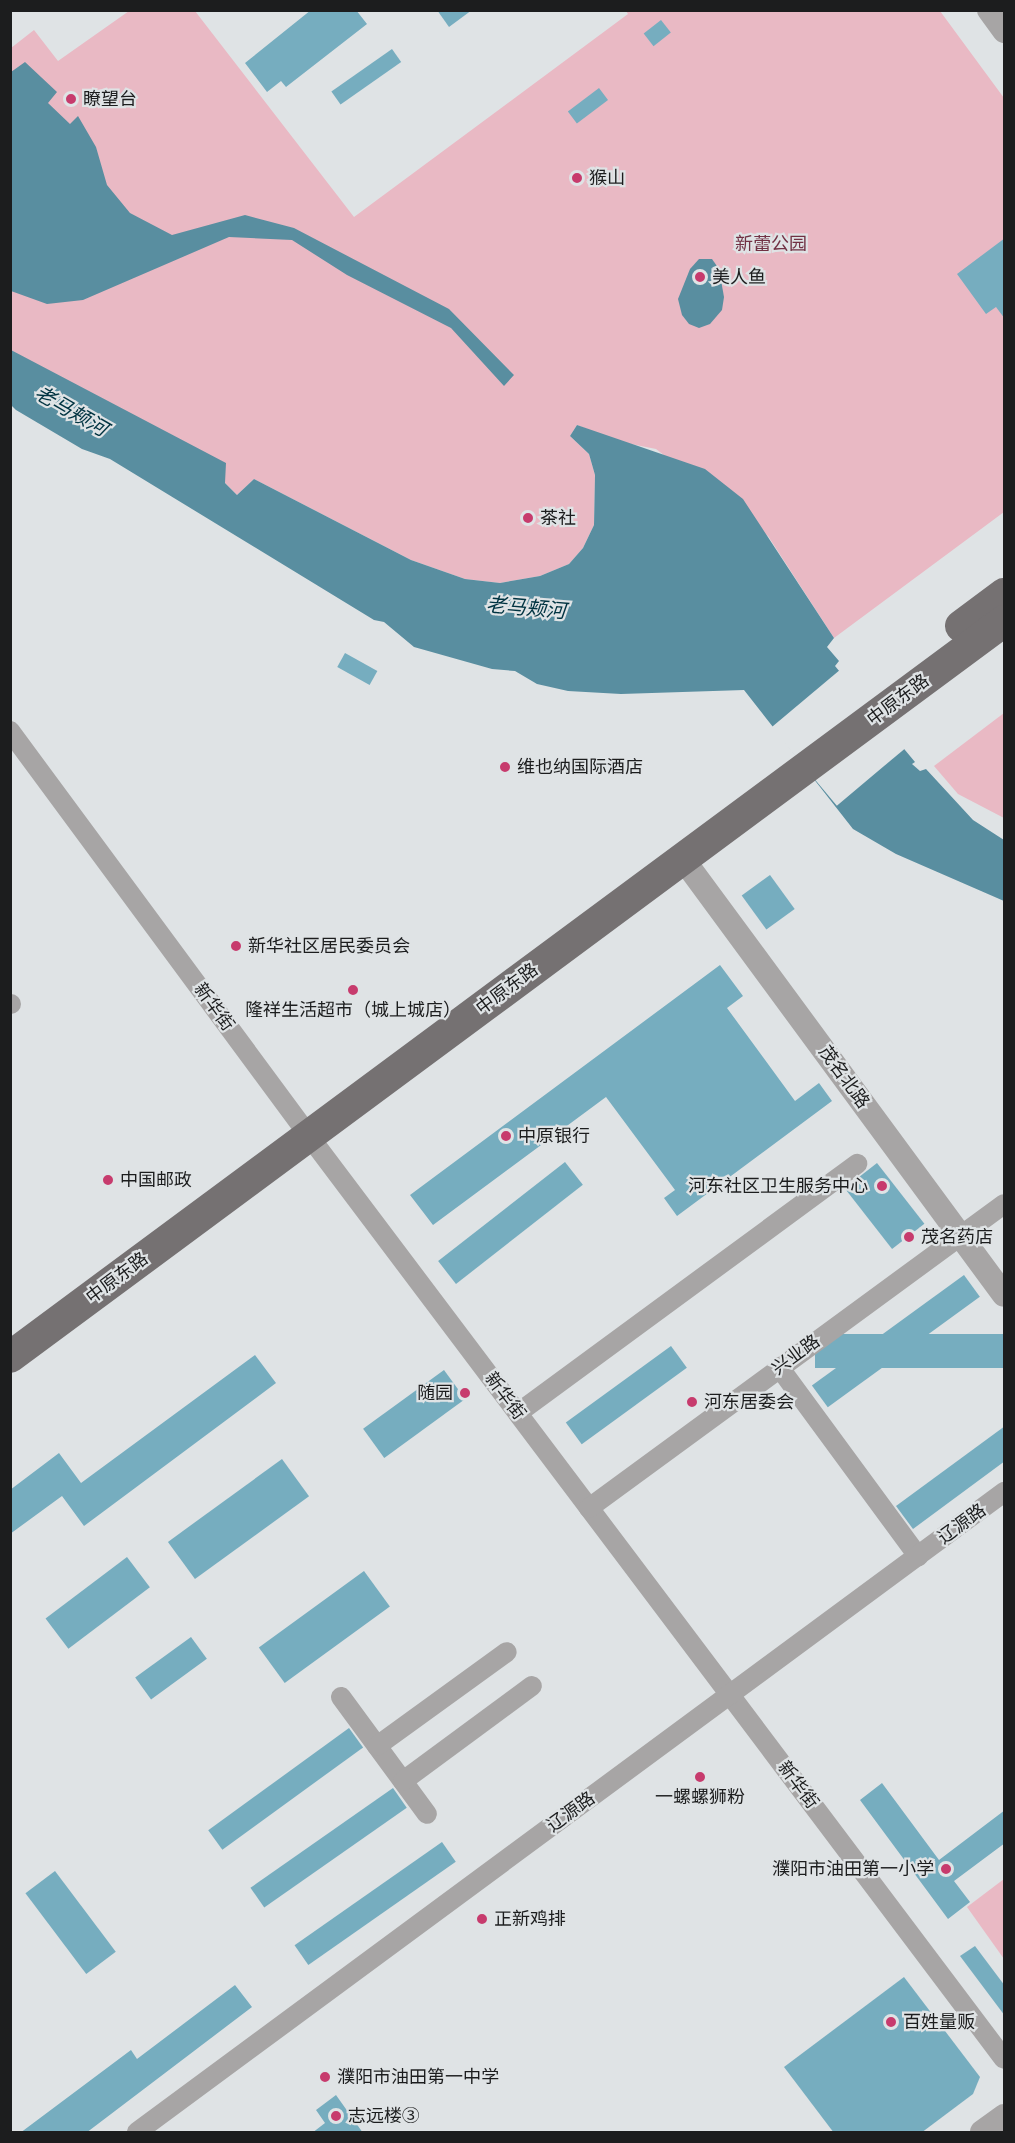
<!DOCTYPE html>
<html>
<head>
<meta charset="utf-8">
<style>
  body { margin:0 }
  #map { position:relative; width:1015px; height:2143px; overflow:hidden; background:#dfe3e5; font-family:Rubik,"Noto Sans SC",sans-serif }
  div>[style] { position:absolute }
  [style*='--x'] { left:calc(var(--x)*1px); top:calc(var(--y)*1px); width:calc(var(--w)*1px); rotate:calc(var(--a)*1deg) }
  .green>* { inset:0; background:#e9b9c4 }
  .water>* { inset:0; background:#598ea0 }
  .pier>* { inset:0; background:#dfe3e5; transform-origin:0 0 }
  .building>* { inset:0; background:#76adbf; transform-origin:0 0 }
  .minor>* { height:20px; margin:-10px; padding:0 10px; transform-origin:10px; border-radius:10px; background:#a7a5a5 }
  .tertiary>* { height:24px; margin:-12px; padding:0 12px; transform-origin:12px; border-radius:12px; background:#a7a5a5 }
  .primary>* { height:32px; margin:-16px; padding:0 16px; transform-origin:16px; border-radius:16px; background:#757172 }
  .dots>* { width:16px; height:16px; translate:-50% -50%; box-sizing:border-box; border:3px solid #dfe3e5; border-radius:50% }
  span { translate:-50% -50%; white-space:nowrap; text-align:center; line-height:1.15; -webkit-text-stroke:4.5px #dfe3e5; paint-order:stroke }
  .poi-label { font-size:18px; color:#1c1d1e }
  .left { translate:0 -50%; text-align:left }
  .right { translate:-100% -50%; text-align:right }
  .park-label { font-size:18px; color:#713144 }
  .street-label { font-size:18px; color:#1c1d1e }
  .water-label { font-size:20px; color:#003341; font-style:italic }
  .frame { position:absolute; inset:0; border:12px solid #1c1d1e; pointer-events:none }
</style>
</head>
<body>
<div id="map">
  <div class="green">
    <i style="clip-path:polygon(129px 11px,195px 11px,354px 217px,628px 14px,626px 11px,940px 11px,1004px 98px,1004px 512px,834px 638px,768px 536px,656px 449px,616px 441px,577px 425px,570px 436px,589px 454px,595px 475px,594px 525px,583px 548px,569px 564px,540px 576px,500px 583px,465px 579px,411px 560px,254px 479px,237px 495px,225px 483px,11px 350px,11px 48px,34px 30px,58px 61px)"></i>
    <i style="clip-path:polygon(1004px 713px,1004px 818px,958px 794px,934px 766px)"></i>
    <i style="clip-path:polygon(1004px 1879px,1004px 1959px,967px 1907px)"></i>
  </div>
  <div class="water">
    <i style="clip-path:polygon(25px 62px,57px 92px,48px 103px,70px 124px,78px 116px,96px 147px,107px 185px,130px 213px,172px 235px,245px 215px,294px 228px,449px 309px,514px 375px,504px 386px,451px 328px,347px 275px,292px 240px,229px 237px,83px 300px,47px 304px,11px 291px,11px 72px)"></i>
    <i style="clip-path:polygon(699px 259px,712px 259px,719px 269px,724px 297px,722px 310px,710px 324px,699px 328px,689px 324px,682px 315px,678px 299px,690px 269px)"></i>
    <i style="clip-path:polygon(11px 350px,226px 463px,225px 483px,237px 495px,254px 479px,411px 560px,465px 579px,500px 583px,540px 576px,569px 564px,583px 548px,594px 525px,595px 475px,589px 454px,570px 436px,577px 425px,705px 469px,743px 499px,834px 638px,827px 647px,839px 661px,835px 666px,915px 762px,912px 764px,920px 771px,926px 769px,973px 820px,1004px 840px,1004px 901px,896px 854px,853px 829px,744px 690px,621px 694px,568px 691px,537px 684px,515px 671px,492px 669px,414px 647px,384px 622px,374px 620px,110px 459px,82px 449px,16px 410px,11px 405px)"></i>
  </div>
  <div class="pier">
    <i style="left:841px;top:669px;width:102px;height:91px;rotate:50deg"></i>
  </div>
  <div class="building">
    <i style="clip-path:polygon(311px 10px,356px 10px,367px 24px,286px 87px,281px 81px,267px 92px,245px 63px)"></i>
    <i style="clip-path:polygon(437px 10px,472px 10px,449px 27px)"></i>
    <i style="left:661px;top:20px;width:16px;height:22px;rotate:52deg"></i>
    <i style="left:392px;top:49px;width:16px;height:74px;rotate:55deg"></i>
    <i style="left:599px;top:88px;width:15px;height:39px;rotate:53deg"></i>
    <i style="clip-path:polygon(1005px 238px,1005px 319px,996px 307px,986px 314px,957px 274px)"></i>
    <i style="left:345px;top:653px;width:37px;height:16px;rotate:29deg"></i>
    <i style="left:770px;top:875px;width:42px;height:35px;rotate:54deg"></i>
    <i style="clip-path:polygon(720px 965px,743px 996px,727px 1008px,795px 1101px,819px 1083px,832px 1101px,677px 1216px,664px 1198px,675px 1190px,606px 1097px,433px 1225px,410px 1195px)"></i>
    <i style="left:565px;top:1162px;width:29px;height:161px;rotate:52deg"></i>
    <i style="left:877px;top:1163px;width:77px;height:41px;rotate:52deg"></i>
    <i style="left:964px;top:1275px;width:27px;height:188px;rotate:54deg"></i>
    <i style="left:1005px;top:1334px;width:34px;height:190px;rotate:90deg"></i>
    <i style="left:671px;top:1346px;width:27px;height:130px;rotate:54deg"></i>
    <i style="clip-path:polygon(255px 1355px,276px 1383px,84px 1526px,62px 1496px,10px 1534px,10px 1490px,59px 1453px,81px 1483px)"></i>
    <i style="left:444px;top:1370px;width:36px;height:100px;rotate:54deg"></i>
    <i style="clip-path:polygon(1005px 1426px,1005px 1461px,913px 1529px,896px 1506px)"></i>
    <i style="left:282px;top:1459px;width:46px;height:141px;rotate:54deg"></i>
    <i style="left:127px;top:1557px;width:38px;height:102px;rotate:53deg"></i>
    <i style="left:364px;top:1571px;width:44px;height:130px;rotate:54deg"></i>
    <i style="left:191px;top:1637px;width:27px;height:69px;rotate:54deg"></i>
    <i style="left:349px;top:1728px;width:24px;height:174px;rotate:54deg"></i>
    <i style="clip-path:polygon(882px 1783px,939px 1860px,1005px 1810px,1005px 1843px,954px 1881px,970px 1902px,948px 1919px,860px 1800px)"></i>
    <i style="left:393px;top:1788px;width:24px;height:174px;rotate:55deg"></i>
    <i style="left:442px;top:1842px;width:24px;height:180px;rotate:55deg"></i>
    <i style="left:55px;top:1871px;width:101px;height:37px;rotate:53deg"></i>
    <i style="clip-path:polygon(975px 1946px,1005px 1986px,1005px 2016px,960px 1956px)"></i>
    <i style="clip-path:polygon(904px 1977px,980px 2077px,973px 2094px,921px 2133px,834px 2133px,784px 2067px)"></i>
    <i style="clip-path:polygon(235px 1985px,252px 2007px,86px 2133px,20px 2133px,131px 2050px,137px 2059px)"></i>
    <i style="clip-path:polygon(336px 2095px,363px 2133px,312px 2133px,325px 2123px,316px 2110px)"></i>
  </div>
  <div class="minor">
    <i style="--x:10;--y:731;--w:503;--a:53.56"></i>
    <i style="--x:309;--y:1136;--w:1155;--a:53.02"></i>
    <i style="--x:10;--y:1004;--w:1;--a:0"></i>
    <i style="--x:779;--y:1367;--w:235;--a:53.7"></i>
    <i style="--x:518;--y:1413;--w:421;--a:-36.3"></i>
    <i style="--x:589;--y:1508;--w:514;--a:-36.22"></i>
    <i style="--x:341;--y:1697;--w:145;--a:53.7"></i>
    <i style="--x:377;--y:1746;--w:160;--a:-35.9"></i>
    <i style="--x:403;--y:1781;--w:160;--a:-36.4"></i>
    <i style="--x:137;--y:2132;--w:1078;--a:-36.43"></i>
  </div>
  <div class="tertiary">
    <i style="--x:989;--y:10;--w:26;--a:54"></i>
    <i style="--x:683;--y:859;--w:541;--a:53.64"></i>
    <i style="--x:982;--y:2132;--w:27;--a:-36"></i>
  </div>
  <div class="primary">
    <i style="--x:961;--y:626;--w:54;--a:-36.7"></i>
    <i style="--x:10;--y:1357;--w:1237;--a:-36.52"></i>
  </div>
  <div class="dots">
    <i style="left:71px;top:99px;background:#c73b6d"></i>
    <i style="left:577px;top:178px;background:#c73b6d"></i>
    <i style="left:700px;top:277px;background:#c73b6d"></i>
    <i style="left:528px;top:518px;background:#c73b6d"></i>
    <i style="left:505px;top:767px;background:#c73b6d"></i>
    <i style="left:236px;top:946px;background:#c73b6d"></i>
    <i style="left:353px;top:990px;background:#c73b6d"></i>
    <i style="left:506px;top:1136px;background:#c73b6d"></i>
    <i style="left:108px;top:1180px;background:#c73b6d"></i>
    <i style="left:882px;top:1186px;background:#c73b6d"></i>
    <i style="left:909px;top:1237px;background:#c73b6d"></i>
    <i style="left:465px;top:1393px;background:#c73b6d"></i>
    <i style="left:692px;top:1402px;background:#c73b6d"></i>
    <i style="left:700px;top:1777px;background:#c73b6d"></i>
    <i style="left:946px;top:1869px;background:#c73b6d"></i>
    <i style="left:482px;top:1919px;background:#c73b6d"></i>
    <i style="left:891px;top:2022px;background:#c73b6d"></i>
    <i style="left:325px;top:2077px;background:#c73b6d"></i>
    <i style="left:336px;top:2116px;background:#c73b6d"></i>
  </div>
  <div class="poi-label">
    <span class="left" style="left:83px;top:99px">瞭望台</span>
    <span class="left" style="left:589px;top:178px">猴山</span>
    <span class="left" style="left:712px;top:277px">美人鱼</span>
    <span class="left" style="left:540px;top:518px">茶社</span>
    <span class="left" style="left:517px;top:767px">维也纳国际酒店</span>
    <span class="left" style="left:248px;top:946px">新华社区居民委员会</span>
    <span style="left:353px;top:1010px">隆祥生活超市（城上城店）</span>
    <span class="left" style="left:518px;top:1136px">中原银行</span>
    <span class="left" style="left:120px;top:1180px">中国邮政</span>
    <span class="right" style="left:868px;top:1186px">河东社区卫生服务中心</span>
    <span class="left" style="left:921px;top:1237px">茂名药店</span>
    <span class="right" style="left:453px;top:1393px">随园</span>
    <span class="left" style="left:704px;top:1402px">河东居委会</span>
    <span style="left:700px;top:1797px">一螺螺狮粉</span>
    <span class="right" style="left:934px;top:1869px">濮阳市油田第一小学</span>
    <span class="left" style="left:494px;top:1919px">正新鸡排</span>
    <span class="left" style="left:903px;top:2022px">百姓量贩</span>
    <span class="left" style="left:337px;top:2077px">濮阳市油田第一中学</span>
    <span class="left" style="left:348px;top:2116px">志远楼③</span>
  </div>
  <div class="park-label">
    <span style="left:771px;top:244px">新蕾公园</span>
  </div>
  <div class="street-label">
    <span style="left:898px;top:700px;rotate:-37deg">中原东路</span>
    <span style="left:507px;top:989px;rotate:-37deg">中原东路</span>
    <span style="left:214px;top:1007px;rotate:54deg">新华街</span>
    <span style="left:844px;top:1077px;rotate:54deg">茂名北路</span>
    <span style="left:117px;top:1278px;rotate:-37deg">中原东路</span>
    <span style="left:796px;top:1355px;rotate:-36deg">兴业路</span>
    <span style="left:505px;top:1396px;rotate:53deg">新华街</span>
    <span style="left:962px;top:1524px;rotate:-36deg">辽源路</span>
    <span style="left:798px;top:1785px;rotate:53deg">新华街</span>
    <span style="left:571px;top:1812px;rotate:-36deg">辽源路</span>
  </div>
  <div class="water-label">
    <span style="left:71px;top:411px;rotate:30deg">老马颊河</span>
    <span style="left:526px;top:608px;rotate:5deg">老马颊河</span>
  </div>
  <div class="frame"></div>
</div>
</body>
</html>
